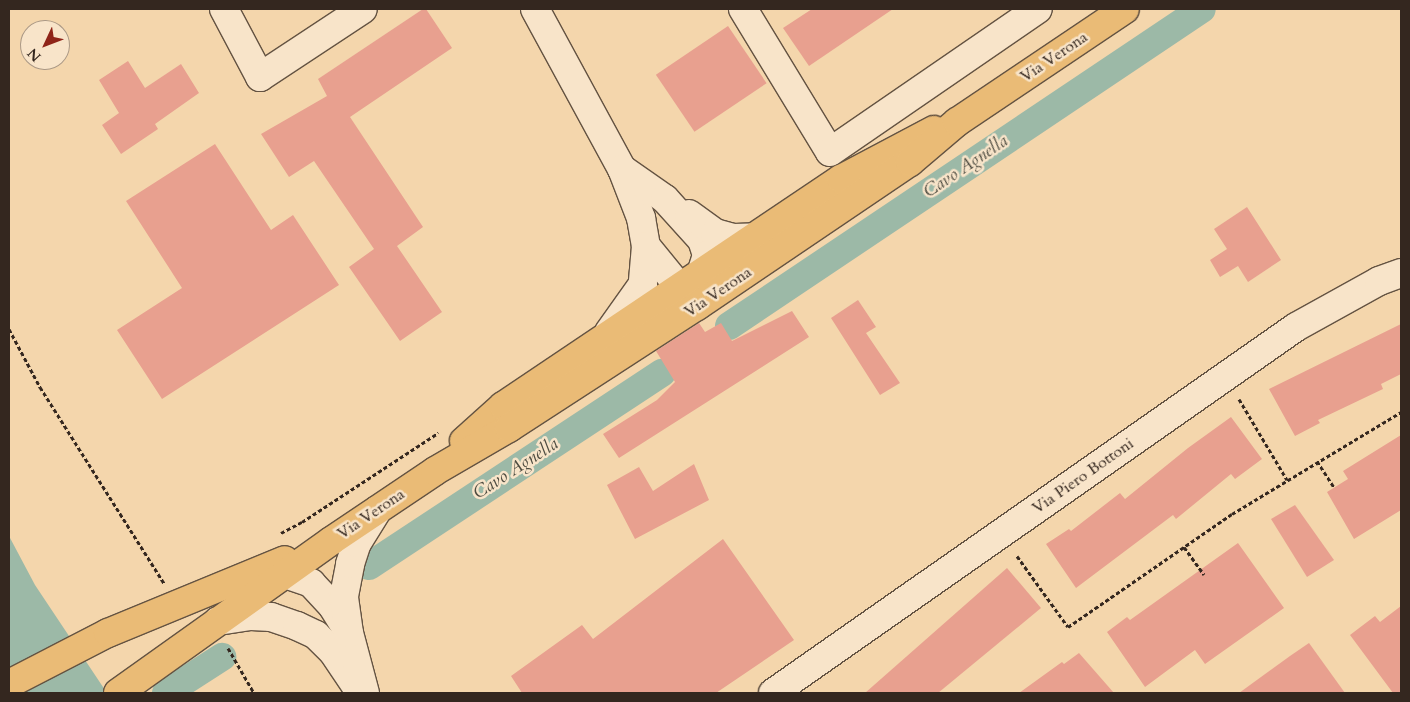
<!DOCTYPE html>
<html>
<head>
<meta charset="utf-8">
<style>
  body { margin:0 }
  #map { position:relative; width:1410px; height:702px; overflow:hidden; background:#f4d6ac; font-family:Cardo,serif }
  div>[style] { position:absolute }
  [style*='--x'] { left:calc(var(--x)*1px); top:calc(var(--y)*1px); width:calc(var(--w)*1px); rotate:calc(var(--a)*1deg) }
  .water>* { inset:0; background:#9cb9a7 }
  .canal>* { height:28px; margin:-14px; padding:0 14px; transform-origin:14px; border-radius:14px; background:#9cb9a7 }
  .building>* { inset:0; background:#e8a08f; transform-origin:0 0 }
  .path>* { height:3px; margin-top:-1.5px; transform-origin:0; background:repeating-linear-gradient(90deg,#34271f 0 4px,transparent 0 6.5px) }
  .roads { filter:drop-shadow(1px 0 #645342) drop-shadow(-1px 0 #645342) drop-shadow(0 1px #645342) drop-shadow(0 -1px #645342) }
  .minor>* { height:28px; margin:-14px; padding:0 14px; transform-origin:14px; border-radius:14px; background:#f8e4c9 }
  .primary>* { height:28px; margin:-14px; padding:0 14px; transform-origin:14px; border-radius:14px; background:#eabb76 }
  span { translate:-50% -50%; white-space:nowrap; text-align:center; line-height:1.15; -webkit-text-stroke:5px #f8e4c9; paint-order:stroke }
  .street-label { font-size:16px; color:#34271f }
  .water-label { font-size:18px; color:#4e4c41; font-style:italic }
  .frame { position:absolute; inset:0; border:10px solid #34271f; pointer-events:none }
  .north { position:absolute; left:20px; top:20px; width:50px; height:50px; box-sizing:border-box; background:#f8e4c9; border:1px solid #aa9885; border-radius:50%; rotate:227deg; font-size:14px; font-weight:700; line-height:20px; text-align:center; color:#34271f }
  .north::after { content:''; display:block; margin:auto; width:18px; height:22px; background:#8f2418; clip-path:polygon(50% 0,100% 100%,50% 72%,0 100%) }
</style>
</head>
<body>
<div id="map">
  <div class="water">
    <i style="clip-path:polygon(9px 536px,35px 585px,107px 693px,9px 693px)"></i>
  </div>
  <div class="canal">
    <i style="--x:729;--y:326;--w:569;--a:-33.83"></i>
    <i style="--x:369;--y:566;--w:351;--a:-33.4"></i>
    <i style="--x:166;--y:693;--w:67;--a:-32.7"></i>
  </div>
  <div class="building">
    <i style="clip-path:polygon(423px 9px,426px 9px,452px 48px,350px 117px,423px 227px,397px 246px,442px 312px,400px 341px,349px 267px,374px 249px,314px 161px,289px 177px,261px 134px,327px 96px,318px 79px)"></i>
    <i style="clip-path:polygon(812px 9px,893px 9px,809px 66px,783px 28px)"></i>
    <i style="left:728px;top:26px;width:69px;height:87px;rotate:56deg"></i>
    <i style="clip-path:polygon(128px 61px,145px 88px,181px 64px,199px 93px,155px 124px,158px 129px,121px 154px,102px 125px,119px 113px,99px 80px)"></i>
    <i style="clip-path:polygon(215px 144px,271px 230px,293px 215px,339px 285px,162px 399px,117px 330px,182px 288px,126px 201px)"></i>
    <i style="clip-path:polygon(1247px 207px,1281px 260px,1248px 282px,1238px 266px,1220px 277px,1210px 260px,1227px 249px,1214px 229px)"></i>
    <i style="clip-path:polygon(858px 300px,876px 327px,866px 333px,900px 383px,880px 395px,831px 318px)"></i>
    <i style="clip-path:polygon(792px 311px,809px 337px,619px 458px,603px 434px,657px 400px,675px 382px,656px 351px,699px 323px,705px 332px,721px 323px,732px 341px)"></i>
    <i style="clip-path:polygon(1401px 324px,1401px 374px,1381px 384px,1383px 389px,1318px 420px,1320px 423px,1295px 436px,1269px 389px)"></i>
    <i style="clip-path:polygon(1231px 417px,1262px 459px,1235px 479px,1231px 474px,1176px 519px,1173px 515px,1076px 588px,1046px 544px,1069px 529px,1071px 531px,1120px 493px,1125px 499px,1188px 448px)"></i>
    <i style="clip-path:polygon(1401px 435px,1401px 510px,1354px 539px,1327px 492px,1348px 479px,1343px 471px)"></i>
    <i style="clip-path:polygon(694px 464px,709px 500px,635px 539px,607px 485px,639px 467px,653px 491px)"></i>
    <i style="clip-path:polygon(1295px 505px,1334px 560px,1307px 577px,1271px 519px)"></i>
    <i style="clip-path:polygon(723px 539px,794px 640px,716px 693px,522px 693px,511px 676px,582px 625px,593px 639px)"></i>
    <i style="clip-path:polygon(1238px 543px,1284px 608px,1205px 664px,1195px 650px,1145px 687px,1107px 632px,1127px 617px,1130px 620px)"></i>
    <i style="clip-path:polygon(1007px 568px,1041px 608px,938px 693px,865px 693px)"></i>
    <i style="clip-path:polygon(1401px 606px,1401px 693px,1393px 693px,1350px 635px,1375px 616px,1380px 622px)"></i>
    <i style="clip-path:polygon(1309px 643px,1345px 693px,1239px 693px,1290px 656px)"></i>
    <i style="clip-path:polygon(1079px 653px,1114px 693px,1019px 693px,1062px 662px,1064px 664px)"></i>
  </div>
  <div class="path">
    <i style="--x:9;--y:329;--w:66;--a:61.9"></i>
    <i style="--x:40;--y:387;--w:232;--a:57.7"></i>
    <i style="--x:1239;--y:399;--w:94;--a:59.3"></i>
    <i style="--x:1317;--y:461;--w:31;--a:57"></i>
    <i style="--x:281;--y:533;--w:24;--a:-28"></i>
    <i style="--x:302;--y:522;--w:163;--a:-33.2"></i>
    <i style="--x:1184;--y:547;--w:34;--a:54"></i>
    <i style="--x:1017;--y:556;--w:87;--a:54.3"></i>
    <i style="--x:1068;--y:627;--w:199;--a:-34.6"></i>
    <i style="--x:1232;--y:514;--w:197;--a:-31.1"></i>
    <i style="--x:228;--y:648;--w:52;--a:60"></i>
  </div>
  <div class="roads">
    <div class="minor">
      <i style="--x:224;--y:9;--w:77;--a:62.1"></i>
      <i style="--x:260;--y:77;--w:123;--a:-33.4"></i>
      <i style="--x:535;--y:9;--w:182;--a:61.5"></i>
      <i style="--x:622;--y:169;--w:53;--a:68.8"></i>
      <i style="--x:641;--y:218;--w:28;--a:80"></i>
      <i style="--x:646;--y:246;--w:38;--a:95"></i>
      <i style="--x:643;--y:284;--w:59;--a:125.3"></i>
      <i style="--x:743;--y:9;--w:167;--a:58.7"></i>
      <i style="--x:830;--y:152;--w:252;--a:-34.5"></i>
      <i style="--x:622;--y:169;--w:52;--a:34.9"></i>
      <i style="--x:665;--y:199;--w:55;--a:47.9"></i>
      <i style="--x:702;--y:240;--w:16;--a:72"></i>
      <i style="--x:707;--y:255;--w:35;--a:108"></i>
      <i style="--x:689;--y:214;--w:32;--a:36"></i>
      <i style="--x:715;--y:233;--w:20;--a:15"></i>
      <i style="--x:734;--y:238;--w:24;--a:-2"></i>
      <i style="--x:646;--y:246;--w:55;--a:50.9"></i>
      <i style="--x:681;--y:289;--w:20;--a:0"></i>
      <i style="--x:285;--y:574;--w:28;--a:19"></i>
      <i style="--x:311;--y:583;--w:33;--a:47"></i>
      <i style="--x:333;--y:607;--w:26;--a:58"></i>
      <i style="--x:218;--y:621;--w:33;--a:-9"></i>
      <i style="--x:251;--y:616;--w:20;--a:3"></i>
      <i style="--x:271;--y:617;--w:28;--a:19"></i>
      <i style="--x:297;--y:626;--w:21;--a:25"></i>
      <i style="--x:316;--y:635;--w:24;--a:45"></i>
      <i style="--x:333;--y:652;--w:40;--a:56"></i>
      <i style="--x:365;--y:693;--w:62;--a:-104.9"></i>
      <i style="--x:349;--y:633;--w:37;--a:-98"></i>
      <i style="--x:344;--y:596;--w:33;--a:-79"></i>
      <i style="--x:350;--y:564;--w:22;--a:-72"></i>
      <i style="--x:357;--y:543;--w:39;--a:-58"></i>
      <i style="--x:773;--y:693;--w:638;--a:-34.98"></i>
      <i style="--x:1296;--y:327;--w:95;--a:-29"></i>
      <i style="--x:1379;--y:281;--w:23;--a:-20"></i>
    </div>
    <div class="primary">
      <i style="--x:464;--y:441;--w:52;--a:-41.9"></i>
      <i style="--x:503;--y:406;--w:407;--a:-33.9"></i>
      <i style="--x:841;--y:179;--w:105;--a:-27.8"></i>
      <i style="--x:9;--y:684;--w:111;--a:-27.3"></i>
      <i style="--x:108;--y:633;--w:191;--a:-22.4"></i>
      <i style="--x:118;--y:693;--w:262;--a:-35.5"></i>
      <i style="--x:331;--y:541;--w:125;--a:-33.9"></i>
      <i style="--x:435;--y:471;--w:86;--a:-30.2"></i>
      <i style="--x:509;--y:428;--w:224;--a:-33"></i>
      <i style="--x:697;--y:306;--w:257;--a:-34.1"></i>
      <i style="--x:910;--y:162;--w:62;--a:-40.4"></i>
      <i style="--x:957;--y:122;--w:202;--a:-33.9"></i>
    </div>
  </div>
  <div class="street-label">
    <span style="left:1054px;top:57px;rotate:-34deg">Via Verona</span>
    <span style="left:718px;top:292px;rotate:-34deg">Via Verona</span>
    <span style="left:1083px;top:476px;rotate:-35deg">Via Piero Bottoni</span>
    <span style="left:371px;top:514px;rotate:-34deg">Via Verona</span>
  </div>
  <div class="water-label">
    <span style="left:966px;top:167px;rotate:-34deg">Cavo Agnella</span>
    <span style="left:516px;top:469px;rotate:-33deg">Cavo Agnella</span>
  </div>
  <div class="frame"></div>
  <div class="north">N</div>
</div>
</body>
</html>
